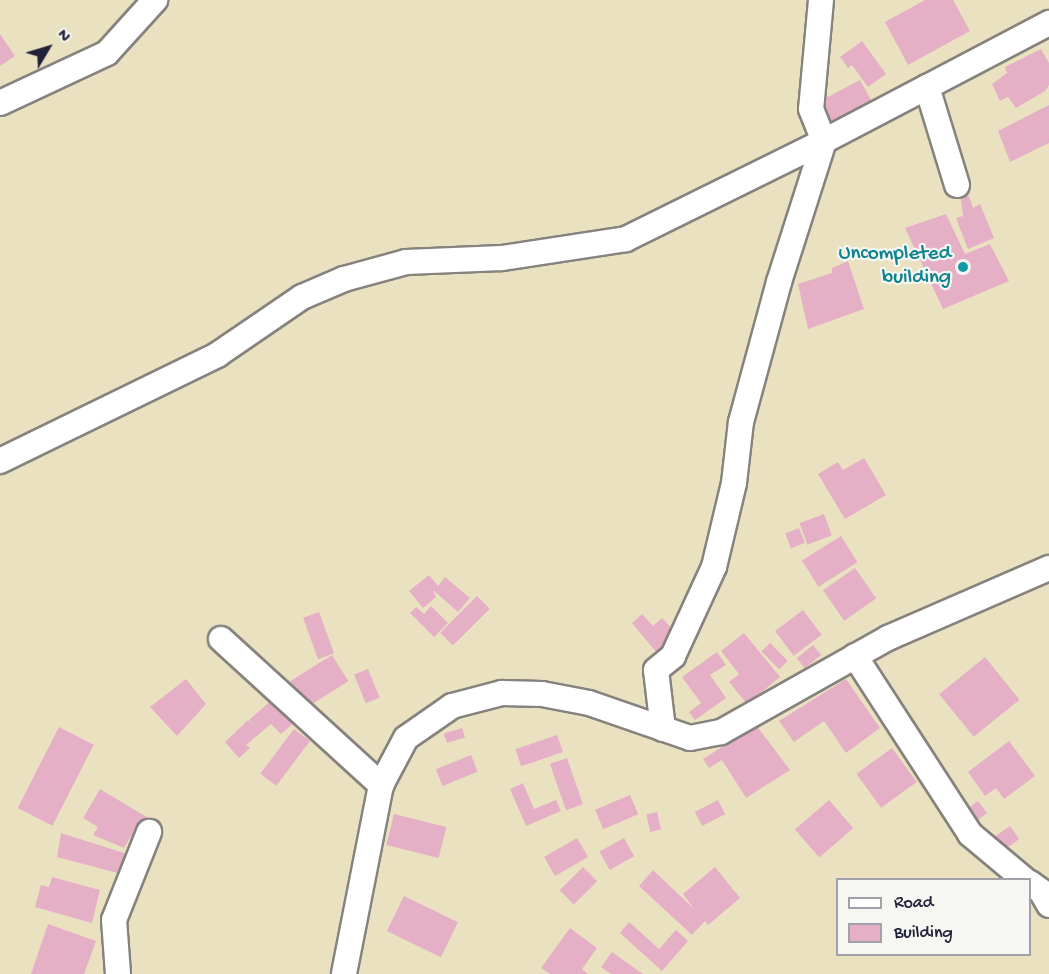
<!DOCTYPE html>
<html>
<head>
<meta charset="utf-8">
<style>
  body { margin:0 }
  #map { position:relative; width:1049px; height:974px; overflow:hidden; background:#eae1c1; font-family:"Gochi Hand",sans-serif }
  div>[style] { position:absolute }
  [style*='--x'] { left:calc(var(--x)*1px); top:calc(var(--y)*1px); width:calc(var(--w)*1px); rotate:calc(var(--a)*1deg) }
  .building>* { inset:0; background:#e5b0c6; transform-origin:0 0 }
  .roads { filter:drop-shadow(2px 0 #86827e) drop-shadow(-2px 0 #86827e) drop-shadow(0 2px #86827e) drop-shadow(0 -2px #86827e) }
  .street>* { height:24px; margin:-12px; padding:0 12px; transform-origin:12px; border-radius:12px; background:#fff }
  .dots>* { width:16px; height:16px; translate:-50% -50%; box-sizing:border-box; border:3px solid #f6f6f2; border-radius:50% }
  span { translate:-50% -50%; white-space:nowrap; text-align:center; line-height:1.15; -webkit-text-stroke:4.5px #f6f6f2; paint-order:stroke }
  .culture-label { font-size:21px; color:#0d838f }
  .right { translate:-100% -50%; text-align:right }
  .legend { position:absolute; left:836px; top:878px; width:195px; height:78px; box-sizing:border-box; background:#f6f6f2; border:2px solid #a1a1a9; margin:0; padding:8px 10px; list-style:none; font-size:18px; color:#22223b }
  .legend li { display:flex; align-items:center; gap:12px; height:30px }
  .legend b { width:30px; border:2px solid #a1a1a9 }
  .north { position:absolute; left:18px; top:18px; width:60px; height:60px; -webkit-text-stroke:4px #f6f6f2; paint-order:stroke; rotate:52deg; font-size:16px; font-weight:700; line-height:24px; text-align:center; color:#22223b }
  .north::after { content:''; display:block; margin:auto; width:21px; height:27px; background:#22223b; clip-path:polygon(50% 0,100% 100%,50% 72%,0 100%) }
</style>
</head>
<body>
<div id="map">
  <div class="building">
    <i style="clip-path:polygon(925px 0,953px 0,970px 31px,908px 65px,885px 22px)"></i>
    <i style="clip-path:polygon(0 34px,15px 56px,0 66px)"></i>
    <i style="clip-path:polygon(862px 41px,886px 74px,868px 87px,852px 65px,848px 68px,840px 57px)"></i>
    <i style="clip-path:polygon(1041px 49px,1049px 63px,1049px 85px,1045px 91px,1016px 108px,1008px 97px,1000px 101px,992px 84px,1007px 73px,1005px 67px)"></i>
    <i style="clip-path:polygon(860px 80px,871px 100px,827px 124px,822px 100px)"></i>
    <i style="clip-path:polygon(1049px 105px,1049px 143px,1010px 162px,998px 131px)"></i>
    <i style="clip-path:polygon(969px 196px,973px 208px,980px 204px,994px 238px,968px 249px,956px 218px,963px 216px,961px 199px)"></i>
    <i style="clip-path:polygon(946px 214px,965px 254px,990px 244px,1009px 281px,943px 309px,905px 228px)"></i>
    <i style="clip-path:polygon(848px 261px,864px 309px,808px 329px,798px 284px,832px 273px,832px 268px)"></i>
    <i style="clip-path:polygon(864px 458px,886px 495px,845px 519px,818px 474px,838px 462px,843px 470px)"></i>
    <i style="left:824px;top:514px;width:23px;height:26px;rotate:70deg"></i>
    <i style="left:799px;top:528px;width:16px;height:15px;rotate:68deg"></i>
    <i style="left:841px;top:536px;width:31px;height:46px;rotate:58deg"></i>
    <i style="left:855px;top:568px;width:37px;height:39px;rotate:55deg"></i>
    <i style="clip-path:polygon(429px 575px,438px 586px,445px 577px,470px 598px,458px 612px,433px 590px,436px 597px,423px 608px,409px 591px)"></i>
    <i style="left:477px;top:596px;width:18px;height:52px;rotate:45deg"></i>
    <i style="clip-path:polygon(431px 606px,448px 623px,434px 637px,410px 613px,416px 607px,424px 614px)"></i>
    <i style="left:803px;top:610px;width:31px;height:35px;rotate:53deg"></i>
    <i style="left:319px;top:612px;width:44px;height:17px;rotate:70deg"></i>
    <i style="clip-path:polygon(642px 614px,653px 626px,662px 618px,678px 635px,657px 653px,632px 623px)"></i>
    <i style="clip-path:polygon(744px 633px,780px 677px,747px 704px,729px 682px,739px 674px,721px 651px)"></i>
    <i style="left:770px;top:643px;width:25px;height:12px;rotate:45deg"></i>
    <i style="left:813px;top:645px;width:13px;height:21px;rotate:51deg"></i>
    <i style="clip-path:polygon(717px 652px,726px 665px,710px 675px,726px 698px,695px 720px,689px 712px,701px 703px,682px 677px)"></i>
    <i style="left:332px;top:655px;width:31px;height:49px;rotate:58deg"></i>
    <i style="left:985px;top:657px;width:55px;height:59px;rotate:51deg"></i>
    <i style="left:368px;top:669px;width:31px;height:15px;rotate:68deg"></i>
    <i style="clip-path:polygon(186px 679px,206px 704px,177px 736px,150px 707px)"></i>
    <i style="clip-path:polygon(846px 679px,880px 728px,846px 753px,824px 721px,794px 742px,779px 721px)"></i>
    <i style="clip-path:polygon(274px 698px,295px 722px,281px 734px,271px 724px,246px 745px,250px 748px,239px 758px,225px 742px,248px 720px,255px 727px,249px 720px)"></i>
    <i style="clip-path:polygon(756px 725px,790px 770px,746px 798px,722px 760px,709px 768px,703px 759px)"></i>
    <i style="left:59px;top:727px;width:39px;height:91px;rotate:27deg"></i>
    <i style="left:462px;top:728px;width:10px;height:19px;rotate:73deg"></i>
    <i style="left:294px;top:729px;width:20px;height:56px;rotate:37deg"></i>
    <i style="left:557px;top:735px;width:18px;height:44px;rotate:71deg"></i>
    <i style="clip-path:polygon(1009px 741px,1035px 776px,1004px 799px,996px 788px,985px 796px,968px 772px)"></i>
    <i style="left:892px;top:748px;width:42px;height:44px;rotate:54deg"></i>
    <i style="left:471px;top:755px;width:18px;height:38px;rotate:68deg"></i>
    <i style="left:567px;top:758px;width:49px;height:18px;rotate:71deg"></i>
    <i style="clip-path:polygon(523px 783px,534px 809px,556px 800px,561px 811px,526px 826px,510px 789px)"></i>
    <i style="clip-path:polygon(100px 789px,150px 819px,137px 841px,131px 836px,124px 848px,93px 835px,98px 827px,83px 818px)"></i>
    <i style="left:630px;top:795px;width:21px;height:38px;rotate:67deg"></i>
    <i style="left:718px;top:800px;width:16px;height:26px;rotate:63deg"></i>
    <i style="left:829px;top:800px;width:37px;height:45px;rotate:49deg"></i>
    <i style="left:978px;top:801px;width:15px;height:19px;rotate:53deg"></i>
    <i style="left:657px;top:812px;width:18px;height:11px;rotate:77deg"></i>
    <i style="left:394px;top:814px;width:54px;height:32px;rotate:14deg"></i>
    <i style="left:1010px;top:826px;width:16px;height:22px;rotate:55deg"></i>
    <i style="clip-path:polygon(61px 833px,127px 854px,121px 874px,57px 857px)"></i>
    <i style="left:577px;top:838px;width:22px;height:38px;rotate:60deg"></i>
    <i style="left:624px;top:838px;width:21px;height:28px;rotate:61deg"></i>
    <i style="left:583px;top:867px;width:20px;height:33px;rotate:45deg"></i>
    <i style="clip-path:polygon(715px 867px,740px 898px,708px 925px,705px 921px,692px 935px,639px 886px,653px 870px,694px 909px,683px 894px)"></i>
    <i style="clip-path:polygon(52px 877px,100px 890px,92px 923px,35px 907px,41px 885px,49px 887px)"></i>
    <i style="left:404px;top:896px;width:60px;height:39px;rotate:26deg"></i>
    <i style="clip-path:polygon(629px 922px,659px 949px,676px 930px,688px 941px,662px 971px,620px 933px)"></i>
    <i style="clip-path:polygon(48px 924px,96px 941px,84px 974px,31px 974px)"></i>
    <i style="clip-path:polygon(570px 928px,597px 948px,582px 969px,588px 974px,550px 974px,541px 968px)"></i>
    <i style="clip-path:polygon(612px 952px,643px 974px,611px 974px,601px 967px)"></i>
  </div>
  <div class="roads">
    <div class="street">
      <i style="--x:821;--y:0;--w:109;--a:95.2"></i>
      <i style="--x:811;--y:109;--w:35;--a:68"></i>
      <i style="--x:824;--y:141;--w:116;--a:-27.7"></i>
      <i style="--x:0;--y:103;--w:118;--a:-25"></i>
      <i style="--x:107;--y:53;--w:72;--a:-47.8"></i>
      <i style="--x:957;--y:185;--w:102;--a:-107"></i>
      <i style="--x:927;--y:87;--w:138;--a:-27.7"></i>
      <i style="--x:0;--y:461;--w:242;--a:-26"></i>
      <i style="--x:217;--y:355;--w:103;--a:-34.3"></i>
      <i style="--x:302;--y:297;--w:46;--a:-23.2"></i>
      <i style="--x:344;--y:279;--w:64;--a:-15.3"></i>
      <i style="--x:406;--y:262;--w:96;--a:-2.4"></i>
      <i style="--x:502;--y:258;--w:125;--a:-8.7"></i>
      <i style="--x:626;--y:239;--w:221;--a:-26.3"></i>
      <i style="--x:221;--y:639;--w:217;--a:42.4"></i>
      <i style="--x:381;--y:785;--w:193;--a:101.1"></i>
      <i style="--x:855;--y:656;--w:212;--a:57.1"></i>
      <i style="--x:970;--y:834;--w:72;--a:39.9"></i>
      <i style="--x:663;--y:729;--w:59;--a:-96.8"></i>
      <i style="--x:656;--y:670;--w:22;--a:-39"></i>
      <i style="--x:673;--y:656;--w:98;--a:-65.3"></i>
      <i style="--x:714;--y:567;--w:86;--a:-76.6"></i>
      <i style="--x:734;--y:483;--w:61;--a:-83.5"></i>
      <i style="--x:741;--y:422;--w:145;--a:-74.8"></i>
      <i style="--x:779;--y:282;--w:148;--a:-72.3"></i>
      <i style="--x:381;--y:785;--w:53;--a:-62"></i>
      <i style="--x:406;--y:738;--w:56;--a:-34.8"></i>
      <i style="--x:452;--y:706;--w:52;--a:-14.6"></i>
      <i style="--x:502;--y:693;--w:40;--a:1.4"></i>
      <i style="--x:542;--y:694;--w:48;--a:10.8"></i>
      <i style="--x:589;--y:703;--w:107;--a:19.1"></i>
      <i style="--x:690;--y:738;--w:32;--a:-11"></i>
      <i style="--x:721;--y:732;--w:192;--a:-29.4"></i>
      <i style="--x:888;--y:638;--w:176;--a:-23.5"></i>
      <i style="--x:1030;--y:883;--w:14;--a:36"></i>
      <i style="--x:1041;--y:891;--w:16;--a:60"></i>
      <i style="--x:118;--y:974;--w:54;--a:-94.2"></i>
      <i style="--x:114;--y:920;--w:95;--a:-68.3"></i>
    </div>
  </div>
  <div class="dots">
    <i style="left:963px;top:267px;background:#0f9aa8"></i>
  </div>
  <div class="culture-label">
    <span class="right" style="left:951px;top:267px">Uncompleted<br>building</span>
  </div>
  <ul class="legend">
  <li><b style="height:8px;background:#fff"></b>Road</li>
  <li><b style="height:16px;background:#e5b0c6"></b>Building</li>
  </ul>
  <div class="north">N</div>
</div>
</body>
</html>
